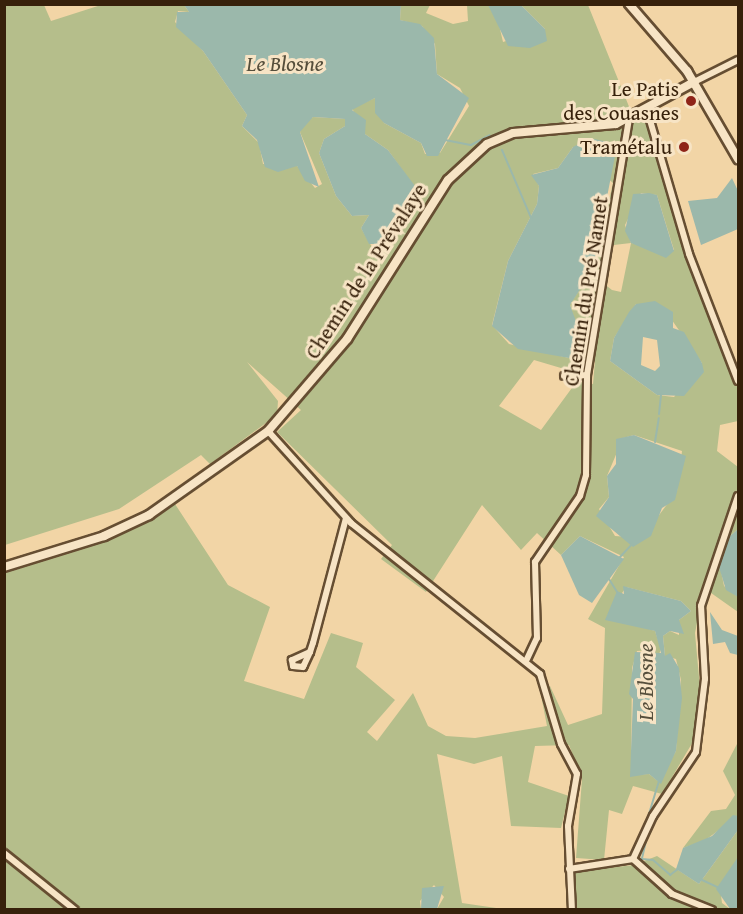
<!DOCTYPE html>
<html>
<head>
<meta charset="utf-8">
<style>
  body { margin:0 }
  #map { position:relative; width:743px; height:914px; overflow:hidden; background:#f2d5a6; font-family:"Gentium Book Plus",serif }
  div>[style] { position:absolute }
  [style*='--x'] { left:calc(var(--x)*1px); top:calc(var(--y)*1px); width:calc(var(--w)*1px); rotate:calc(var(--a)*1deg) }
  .green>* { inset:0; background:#b5be8b }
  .water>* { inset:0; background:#9bb8ab }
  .stream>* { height:2px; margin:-1px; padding:0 1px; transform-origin:1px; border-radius:1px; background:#9bb8ab }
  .roads { filter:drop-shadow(2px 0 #664e32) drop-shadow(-2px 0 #664e32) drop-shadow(0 2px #664e32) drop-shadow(0 -2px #664e32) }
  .street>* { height:6px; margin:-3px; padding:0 3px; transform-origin:3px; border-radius:3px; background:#f7e4c5 }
  .secondary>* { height:8px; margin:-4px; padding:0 4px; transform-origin:4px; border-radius:4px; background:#f7e4c5 }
  .dots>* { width:16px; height:16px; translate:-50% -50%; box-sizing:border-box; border:3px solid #f7e4c5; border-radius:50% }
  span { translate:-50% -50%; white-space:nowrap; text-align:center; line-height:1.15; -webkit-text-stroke:6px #f7e4c5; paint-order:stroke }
  .poi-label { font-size:21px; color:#37210b }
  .right { translate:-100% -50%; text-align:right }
  .street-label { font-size:21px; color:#37210b }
  .water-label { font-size:22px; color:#554e3b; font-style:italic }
  .frame { position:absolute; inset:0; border:6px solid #37210b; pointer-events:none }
</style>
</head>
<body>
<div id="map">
  <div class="green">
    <i style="clip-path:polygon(evenodd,5px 5px,44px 5px,51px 21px,101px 5px,184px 5px,189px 12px,178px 11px,175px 22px,203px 51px,247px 115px,242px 126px,259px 143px,263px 164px,297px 166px,315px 188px,322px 184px,300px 132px,303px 123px,313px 117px,345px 119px,345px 126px,324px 139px,319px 153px,336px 196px,352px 216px,369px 215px,361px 228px,372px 247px,386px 242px,421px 196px,388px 150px,365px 134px,352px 108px,375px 98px,384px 123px,421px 143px,425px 154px,440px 153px,469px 106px,460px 88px,437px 74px,435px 44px,422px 26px,400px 20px,401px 5px,430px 5px,426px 13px,453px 24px,468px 21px,467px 5px,488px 5px,496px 12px,503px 42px,545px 29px,521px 5px,588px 5px,632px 114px,647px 113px,683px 230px,738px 371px,738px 421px,720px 425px,717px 451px,738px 467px,738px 529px,730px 536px,721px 571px,724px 586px,738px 597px,738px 612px,704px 588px,695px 633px,700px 688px,694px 740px,662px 794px,633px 786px,622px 814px,609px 810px,604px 860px,576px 858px,582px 779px,569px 745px,535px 746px,528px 782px,569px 796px,561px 828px,511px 826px,502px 756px,474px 764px,437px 754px,462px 903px,503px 909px,437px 909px,444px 897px,434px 885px,420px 901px,421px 909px,5px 909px,5px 573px,105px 542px,175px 504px,228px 585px,270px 607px,244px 681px,304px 699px,331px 633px,363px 643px,356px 667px,395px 700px,367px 732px,377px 741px,413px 693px,428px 726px,446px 736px,475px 738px,547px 726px,540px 690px,550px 686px,568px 725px,602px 714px,605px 628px,588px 619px,624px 557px,580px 536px,561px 555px,537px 533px,521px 550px,482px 505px,426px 592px,381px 559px,392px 545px,277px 432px,301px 410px,247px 362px,278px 401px,277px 415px,210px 464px,201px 455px,119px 509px,5px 545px,5px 5px,573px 147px,613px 183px,593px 269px,570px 304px,574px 324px,569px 358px,509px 344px,492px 325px,508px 261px,537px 204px,539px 186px,533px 174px,558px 168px,573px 147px,5px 5px,641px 193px,657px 195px,674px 250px,631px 243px,625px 225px,641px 193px,5px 5px,631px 243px,621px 292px,612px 290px,599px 280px,605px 246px,631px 243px,5px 5px,636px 304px,662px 306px,702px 363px,674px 397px,657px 395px,610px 361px,614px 338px,636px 304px,5px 5px,534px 360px,571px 371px,581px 361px,595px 361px,593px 384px,577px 381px,541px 430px,499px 406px,534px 360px,5px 5px,634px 435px,682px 451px,677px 491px,642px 538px,615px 536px,599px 509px,609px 497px,607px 476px,623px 438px,634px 435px,5px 5px,626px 587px,681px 601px,691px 611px,679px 620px,679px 635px,670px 631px,663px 636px,665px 656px,676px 659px,681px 680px,676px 751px,659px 782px,649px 774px,634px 775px,631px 769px,632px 668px,637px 651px,651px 650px,658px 657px,661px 649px,655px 631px,607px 616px,626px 587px)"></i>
    <i style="clip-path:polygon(738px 742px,738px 816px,704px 841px,683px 848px,711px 811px,726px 809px,735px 795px,723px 771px)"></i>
    <i style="clip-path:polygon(738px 830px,737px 863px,720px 887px,722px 903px,730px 909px,576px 909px,573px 872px,634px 865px,657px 856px,699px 884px)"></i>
  </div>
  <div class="water">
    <i style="clip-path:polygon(184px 5px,401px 5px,400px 20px,420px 24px,434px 38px,437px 74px,469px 98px,438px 156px,427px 156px,421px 143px,384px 123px,375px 113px,375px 98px,352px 110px,366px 120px,365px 134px,388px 150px,421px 194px,384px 244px,369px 244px,361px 228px,369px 215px,352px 216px,336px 196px,319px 153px,324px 139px,345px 126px,345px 119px,313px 117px,300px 132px,319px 187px,305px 181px,297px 166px,278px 172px,265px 167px,257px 140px,242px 126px,247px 115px,203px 51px,176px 27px,177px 12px,189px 12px)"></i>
    <i style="clip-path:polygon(488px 5px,521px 5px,545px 29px,547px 41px,530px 48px,508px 46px)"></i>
    <i style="clip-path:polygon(590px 138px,612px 143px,615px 156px,593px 269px,570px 305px,583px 341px,569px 358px,518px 349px,492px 326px,508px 261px,537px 204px,539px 186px,531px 175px,558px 168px,573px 147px)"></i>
    <i style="clip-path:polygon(732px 178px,738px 191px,738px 229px,701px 245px,688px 201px,717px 198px)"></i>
    <i style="clip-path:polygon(649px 193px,657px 195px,674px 251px,666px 258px,631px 243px,625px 231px,633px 194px)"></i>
    <i style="clip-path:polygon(evenodd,655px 301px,673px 312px,673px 328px,684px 332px,702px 363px,704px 372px,684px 396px,657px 395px,610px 361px,614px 338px,629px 312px,636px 304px,655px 301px,643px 337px,657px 340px,660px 366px,655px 371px,641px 365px,643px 337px)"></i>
    <i style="clip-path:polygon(634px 435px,686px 456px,675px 500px,662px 508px,651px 536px,633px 547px,596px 516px,609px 497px,607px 476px,616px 464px,616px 439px)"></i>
    <i style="clip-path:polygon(738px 529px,738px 597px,726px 590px,719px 567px,730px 536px)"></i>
    <i style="clip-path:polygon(580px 536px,624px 559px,592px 603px,579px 595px,561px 555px)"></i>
    <i style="clip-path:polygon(623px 586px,681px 601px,691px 611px,679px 620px,684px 634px,670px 631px,663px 636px,665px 656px,670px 653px,679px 668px,682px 698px,676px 751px,661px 784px,649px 774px,630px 777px,633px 699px,629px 694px,635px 652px,661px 653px,655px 631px,605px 620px,617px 591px,624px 594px)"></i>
    <i style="clip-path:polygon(710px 612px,722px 630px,738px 636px,738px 655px,730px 653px,725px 642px,713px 644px)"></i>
    <i style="clip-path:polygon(733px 815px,738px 816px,738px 830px,699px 884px,676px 869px,683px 848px,712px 836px)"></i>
    <i style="clip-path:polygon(738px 857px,738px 909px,730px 909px,716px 889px)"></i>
    <i style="clip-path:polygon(444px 886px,437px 909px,421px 909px,422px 888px)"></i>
  </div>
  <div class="stream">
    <i style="--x:445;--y:140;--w:26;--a:11"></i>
    <i style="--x:471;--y:145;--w:21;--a:-28"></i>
    <i style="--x:502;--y:150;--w:76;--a:66.8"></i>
    <i style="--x:569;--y:308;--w:24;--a:66"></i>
    <i style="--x:659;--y:414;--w:20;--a:-84"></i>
    <i style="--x:655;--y:442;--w:24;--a:-81"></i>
    <i style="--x:620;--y:557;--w:18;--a:-47"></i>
    <i style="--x:609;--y:579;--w:15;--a:58"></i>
    <i style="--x:645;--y:827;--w:48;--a:-73.1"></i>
    <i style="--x:646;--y:841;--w:18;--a:103"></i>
    <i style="--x:642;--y:859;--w:11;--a:5"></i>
    <i style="--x:653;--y:860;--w:23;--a:41"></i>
    <i style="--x:670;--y:875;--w:10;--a:-37"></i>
    <i style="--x:700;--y:879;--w:21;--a:25"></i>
  </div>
  <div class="roads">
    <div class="street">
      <i style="--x:694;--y:82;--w:49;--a:-26.6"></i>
      <i style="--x:647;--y:110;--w:150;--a:73.7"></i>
      <i style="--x:689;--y:254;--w:136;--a:68.9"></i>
      <i style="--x:564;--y:376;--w:23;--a:-2"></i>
      <i style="--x:268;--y:431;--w:124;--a:47.9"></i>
      <i style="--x:351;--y:523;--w:242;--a:38.6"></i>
      <i style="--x:540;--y:674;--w:73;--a:73.3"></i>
      <i style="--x:561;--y:744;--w:34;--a:62"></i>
      <i style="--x:577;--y:774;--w:53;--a:99.8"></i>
      <i style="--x:568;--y:826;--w:84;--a:87.3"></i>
      <i style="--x:310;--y:652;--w:20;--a:156"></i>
      <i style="--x:292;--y:660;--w:6;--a:81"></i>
      <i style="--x:293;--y:666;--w:10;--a:6"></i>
      <i style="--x:303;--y:667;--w:2;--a:-63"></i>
      <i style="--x:304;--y:665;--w:14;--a:-65"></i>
      <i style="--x:310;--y:652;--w:9;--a:-72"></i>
      <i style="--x:313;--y:643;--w:129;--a:-75.2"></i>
      <i style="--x:527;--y:659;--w:23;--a:-65"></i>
      <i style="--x:537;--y:638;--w:76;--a:-91.5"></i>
      <i style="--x:535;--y:562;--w:80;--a:-55.7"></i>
      <i style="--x:580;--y:496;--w:22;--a:-74"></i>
      <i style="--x:586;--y:475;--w:100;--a:-89.4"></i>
      <i style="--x:587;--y:375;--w:259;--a:-80.7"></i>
      <i style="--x:4;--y:853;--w:91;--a:38.8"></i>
      <i style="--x:633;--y:859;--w:52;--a:41.9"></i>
      <i style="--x:672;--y:894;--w:43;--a:21.8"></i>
      <i style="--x:569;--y:869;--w:65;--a:-8.9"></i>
      <i style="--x:633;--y:859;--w:47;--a:-65.1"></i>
      <i style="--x:653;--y:816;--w:77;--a:-56.1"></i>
      <i style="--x:696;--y:752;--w:74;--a:-83"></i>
      <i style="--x:705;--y:679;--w:73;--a:-93.1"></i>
      <i style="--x:701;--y:606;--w:116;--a:-71.4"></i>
    </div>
    <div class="secondary">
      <i style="--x:629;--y:4;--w:89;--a:49.1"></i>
      <i style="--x:687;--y:71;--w:102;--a:59.9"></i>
      <i style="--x:4;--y:567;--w:105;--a:-17.2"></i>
      <i style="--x:104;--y:536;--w:50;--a:-25"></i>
      <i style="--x:149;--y:515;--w:146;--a:-35.2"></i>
      <i style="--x:268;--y:431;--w:121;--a:-49.3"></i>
      <i style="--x:347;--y:339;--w:188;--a:-57.6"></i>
      <i style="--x:448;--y:180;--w:53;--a:-42.7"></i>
      <i style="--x:487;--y:144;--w:28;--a:-23"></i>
      <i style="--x:513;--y:133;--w:103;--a:-5"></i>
      <i style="--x:616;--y:124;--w:89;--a:-28.3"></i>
    </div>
  </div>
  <div class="dots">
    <i style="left:691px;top:101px;background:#8f2418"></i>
    <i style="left:684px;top:147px;background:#8f2418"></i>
  </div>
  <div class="poi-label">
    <span class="right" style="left:679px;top:101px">Le Patis<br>des Couasnes</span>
    <span class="right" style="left:672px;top:147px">Tramétalu</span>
  </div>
  <div class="street-label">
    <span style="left:366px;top:271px;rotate:-57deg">Chemin de la Prévalaye</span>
    <span style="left:586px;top:291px;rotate:-81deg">Chemin du Pré Namet</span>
  </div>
  <div class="water-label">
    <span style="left:285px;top:64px">Le Blosne</span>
    <span style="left:646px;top:682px;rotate:-90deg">Le Blosne</span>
  </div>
  <div class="frame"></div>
</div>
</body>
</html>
